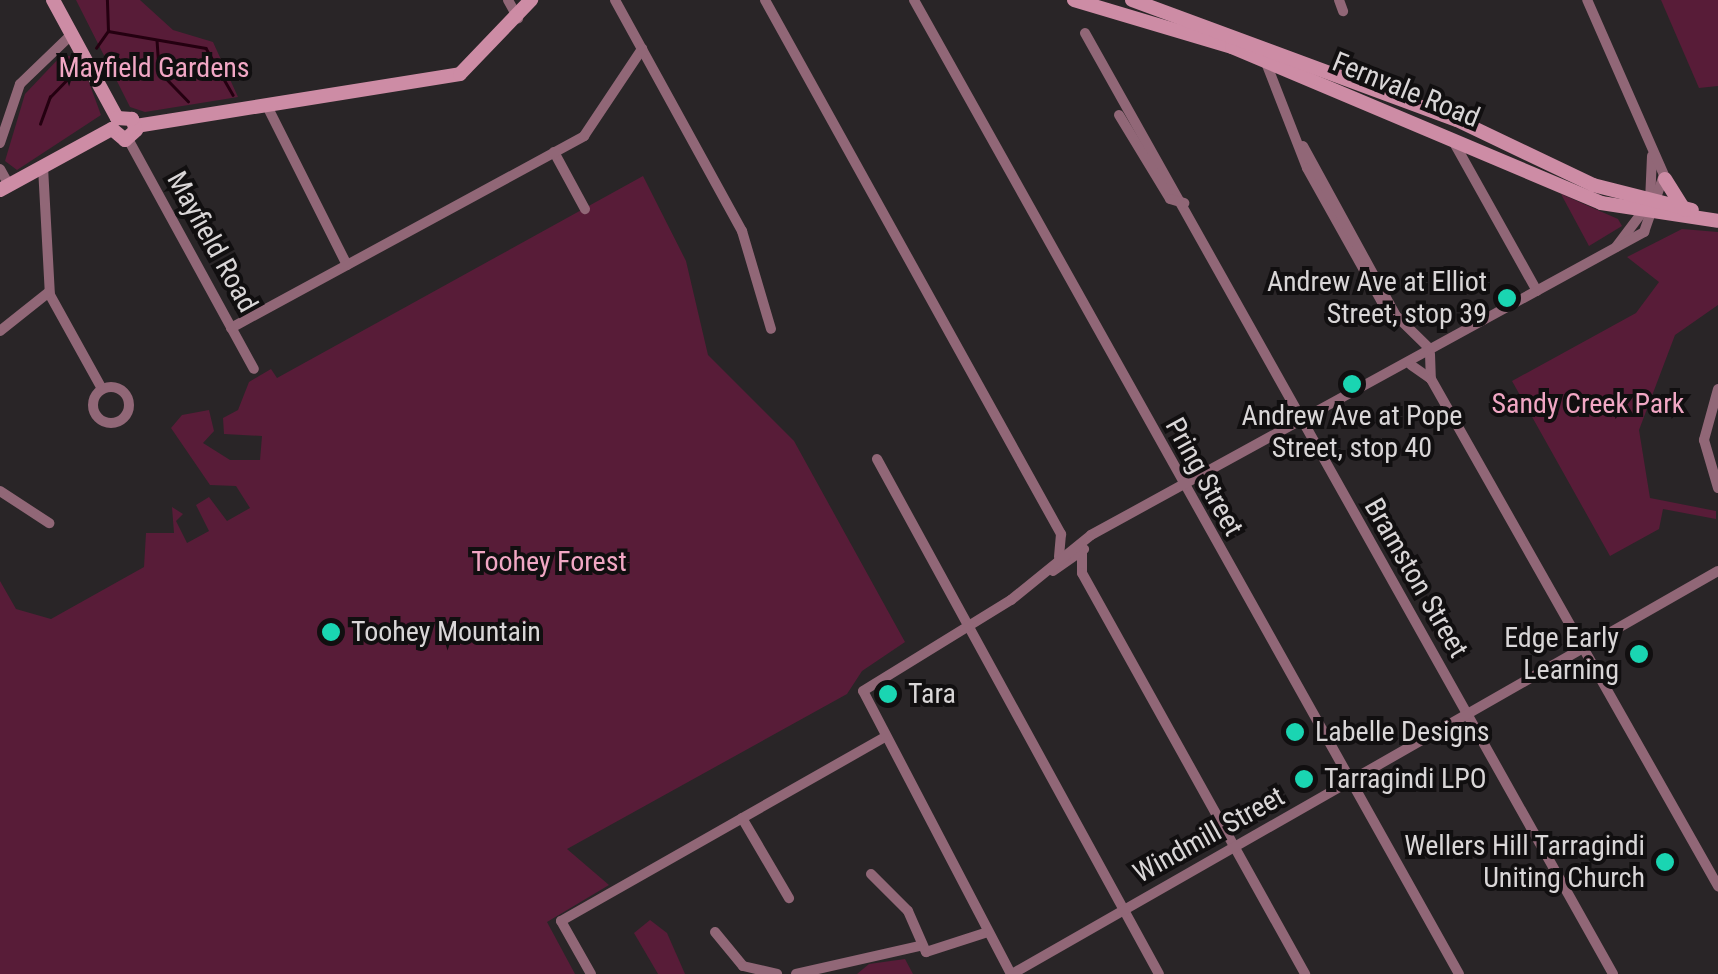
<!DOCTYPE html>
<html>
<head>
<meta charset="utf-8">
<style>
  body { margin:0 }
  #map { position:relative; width:1718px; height:974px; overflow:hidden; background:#292527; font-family:"Roboto Condensed",sans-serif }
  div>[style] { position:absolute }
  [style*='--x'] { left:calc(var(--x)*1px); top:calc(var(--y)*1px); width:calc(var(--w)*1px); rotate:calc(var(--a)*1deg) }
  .green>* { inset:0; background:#581c38 }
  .stream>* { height:2.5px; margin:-1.25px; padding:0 1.25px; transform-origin:1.25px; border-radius:1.25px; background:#240010 }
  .street>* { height:10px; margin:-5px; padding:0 5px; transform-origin:5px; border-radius:5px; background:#916777 }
  .street>.ring { margin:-5px; padding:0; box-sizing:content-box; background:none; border:10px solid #916777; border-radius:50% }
  .secondary>* { height:14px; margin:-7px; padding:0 7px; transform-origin:7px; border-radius:7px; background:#cd8ca5 }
  .dots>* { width:28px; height:28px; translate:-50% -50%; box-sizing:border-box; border:5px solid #110f10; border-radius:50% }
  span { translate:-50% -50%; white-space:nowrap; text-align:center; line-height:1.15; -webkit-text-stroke:8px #110f10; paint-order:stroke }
  .park-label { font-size:28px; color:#f1a7c4 }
  .street-label { font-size:28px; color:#d9d6d7 }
  .poi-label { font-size:28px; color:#d9d6d7 }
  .right { translate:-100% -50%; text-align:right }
  .left { translate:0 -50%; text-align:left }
</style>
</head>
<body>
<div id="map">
  <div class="green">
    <i style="clip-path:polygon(76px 0,140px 0,173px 30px,213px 42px,238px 97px,145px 112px,130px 107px)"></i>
    <i style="clip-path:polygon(1661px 0,1718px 0,1718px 86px,1699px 88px)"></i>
    <i style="clip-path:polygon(62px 55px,80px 58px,101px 115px,17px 170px,5px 161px,25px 94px)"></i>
    <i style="clip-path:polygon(643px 176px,686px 261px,708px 355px,794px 441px,905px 642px,862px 671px,847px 694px,567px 849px,609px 885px,547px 922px,575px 974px,0 974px,0 581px,16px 609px,51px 619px,144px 567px,146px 533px,174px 533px,172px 507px,183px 514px,176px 521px,187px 543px,209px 531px,196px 505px,209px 497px,227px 521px,250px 508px,236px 486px,210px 485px,171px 428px,182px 415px,209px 410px,214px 431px,203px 443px,230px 460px,260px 460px,262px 436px,224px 434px,223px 418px,238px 410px,249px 382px,271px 369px,277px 378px)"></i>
    <i style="clip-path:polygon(1561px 194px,1618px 219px,1622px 226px,1589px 246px)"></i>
    <i style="clip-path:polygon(1682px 229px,1718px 232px,1718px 305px,1675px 335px,1639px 430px,1650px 498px,1716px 511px,1716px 519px,1663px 509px,1659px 529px,1610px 556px,1512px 381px,1636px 313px,1659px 282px,1627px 257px)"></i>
    <i style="clip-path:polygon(650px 920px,667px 933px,685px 974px,658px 974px,634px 933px)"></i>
    <i style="clip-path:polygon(905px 959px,913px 974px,857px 974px,869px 964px)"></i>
  </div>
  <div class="stream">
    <i style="--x:108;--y:31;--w:99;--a:9.8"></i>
    <i style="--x:206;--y:48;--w:54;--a:60.1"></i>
    <i style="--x:157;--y:40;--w:31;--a:86"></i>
    <i style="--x:159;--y:71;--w:42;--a:46"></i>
    <i style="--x:96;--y:48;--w:21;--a:-55"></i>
    <i style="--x:108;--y:31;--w:31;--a:-92"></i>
    <i style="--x:40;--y:124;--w:29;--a:-70"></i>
    <i style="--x:50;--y:97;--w:43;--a:-45.9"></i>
  </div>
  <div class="street">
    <i style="--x:508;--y:0;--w:21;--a:61"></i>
    <i style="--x:615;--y:0;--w:264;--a:61.2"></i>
    <i style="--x:742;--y:231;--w:102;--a:73.5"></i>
    <i style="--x:765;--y:0;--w:611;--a:61"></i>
    <i style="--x:1061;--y:534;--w:23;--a:95"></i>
    <i style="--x:914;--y:0;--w:1116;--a:60.77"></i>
    <i style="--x:1339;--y:0;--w:12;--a:70"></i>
    <i style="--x:1085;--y:33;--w:1079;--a:60.7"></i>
    <i style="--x:1263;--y:55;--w:121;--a:68.7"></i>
    <i style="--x:1307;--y:168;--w:154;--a:60.8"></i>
    <i style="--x:1382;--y:302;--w:64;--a:44.4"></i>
    <i style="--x:267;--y:106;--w:178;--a:63.3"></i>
    <i style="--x:1119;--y:115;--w:98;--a:58.7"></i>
    <i style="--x:1170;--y:199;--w:15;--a:16"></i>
    <i style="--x:128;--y:139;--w:262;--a:61.3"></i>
    <i style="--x:1452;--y:139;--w:174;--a:60.8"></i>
    <i style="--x:0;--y:143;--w:62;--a:-71.3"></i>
    <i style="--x:20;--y:84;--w:72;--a:-43.9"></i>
    <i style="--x:1303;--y:146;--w:192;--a:61.3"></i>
    <i style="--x:554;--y:152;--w:65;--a:61.5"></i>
    <i style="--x:43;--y:167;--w:128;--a:86.9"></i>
    <i style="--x:50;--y:295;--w:107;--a:61"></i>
    <i style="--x:0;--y:169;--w:18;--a:61"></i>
    <i style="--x:1616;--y:247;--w:56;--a:-52.9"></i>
    <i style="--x:1650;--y:202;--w:46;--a:-87.5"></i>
    <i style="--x:231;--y:328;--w:402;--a:-28.5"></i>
    <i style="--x:584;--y:136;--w:105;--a:-56.3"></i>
    <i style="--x:0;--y:331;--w:63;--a:-38.5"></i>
    <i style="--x:1430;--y:354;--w:25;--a:88"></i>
    <i style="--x:1411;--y:365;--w:24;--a:35"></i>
    <i style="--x:1431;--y:379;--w:583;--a:60.49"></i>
    <i class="ring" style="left:93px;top:387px;width:26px;height:26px"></i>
    <i style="--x:1718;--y:389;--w:53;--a:105.4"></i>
    <i style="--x:1704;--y:440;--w:50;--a:73.7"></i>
    <i style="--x:877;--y:459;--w:587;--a:61.3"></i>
    <i style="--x:0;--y:491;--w:59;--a:33.1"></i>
    <i style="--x:1082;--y:550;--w:23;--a:90"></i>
    <i style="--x:1082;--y:573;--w:459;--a:60.9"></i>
    <i style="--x:1053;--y:571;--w:38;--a:-35"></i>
    <i style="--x:742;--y:818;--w:93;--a:59.6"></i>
    <i style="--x:871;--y:874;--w:52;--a:45"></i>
    <i style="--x:908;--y:911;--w:45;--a:66.3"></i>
    <i style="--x:926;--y:952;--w:65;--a:-17.9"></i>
    <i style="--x:715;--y:932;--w:44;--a:50.5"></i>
    <i style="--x:743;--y:966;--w:35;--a:13"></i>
    <i style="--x:591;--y:974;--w:61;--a:-119.5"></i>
    <i style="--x:561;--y:921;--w:370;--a:-29.6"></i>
    <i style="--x:796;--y:974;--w:126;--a:-12.8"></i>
    <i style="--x:1011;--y:974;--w:319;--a:-117.6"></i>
    <i style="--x:863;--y:691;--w:174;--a:-31.6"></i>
    <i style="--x:1011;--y:600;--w:103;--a:-39.1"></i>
    <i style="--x:1091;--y:535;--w:631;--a:-28.72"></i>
    <i style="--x:1644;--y:232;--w:60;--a:-70.7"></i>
    <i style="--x:1664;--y:175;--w:191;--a:-113.7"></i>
    <i style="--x:1012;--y:974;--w:813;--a:-29.72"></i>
  </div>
  <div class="secondary">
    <i style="--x:53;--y:0;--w:134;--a:61.5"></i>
    <i style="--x:1074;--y:0;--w:165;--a:16.6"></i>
    <i style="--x:1232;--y:47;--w:401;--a:22.9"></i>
    <i style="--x:1601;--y:203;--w:118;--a:8.7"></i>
    <i style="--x:1132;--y:0;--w:346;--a:20.3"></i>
    <i style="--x:1457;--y:120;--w:151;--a:25.5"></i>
    <i style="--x:1593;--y:185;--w:102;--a:14.2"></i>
    <i style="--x:136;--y:126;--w:328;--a:-9.1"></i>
    <i style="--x:460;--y:74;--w:103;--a:-46.2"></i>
    <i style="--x:112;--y:129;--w:17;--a:40"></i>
    <i style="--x:125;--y:140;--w:15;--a:-42"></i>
    <i style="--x:136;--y:130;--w:12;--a:-110"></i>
    <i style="--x:132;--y:119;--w:15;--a:-176"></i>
    <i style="--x:1665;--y:179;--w:36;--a:58"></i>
    <i style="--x:0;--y:190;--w:128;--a:-28.6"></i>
  </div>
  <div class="dots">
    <i style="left:1507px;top:298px;background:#1ad5b2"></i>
    <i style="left:1352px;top:384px;background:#1ad5b2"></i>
    <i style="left:331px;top:632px;background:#1ad5b2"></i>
    <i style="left:1639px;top:654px;background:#1ad5b2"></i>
    <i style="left:888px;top:694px;background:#1ad5b2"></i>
    <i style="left:1295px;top:732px;background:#1ad5b2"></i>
    <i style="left:1304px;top:779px;background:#1ad5b2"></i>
    <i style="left:1665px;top:862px;background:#1ad5b2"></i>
  </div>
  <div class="park-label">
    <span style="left:154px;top:68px">Mayfield Gardens</span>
    <span style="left:1588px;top:404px">Sandy Creek Park</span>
    <span style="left:549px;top:562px">Toohey Forest</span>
  </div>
  <div class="street-label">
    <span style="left:1406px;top:90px;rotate:22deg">Fernvale Road</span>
    <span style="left:212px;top:242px;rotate:61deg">Mayfield Road</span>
    <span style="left:1204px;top:477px;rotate:61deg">Pring Street</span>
    <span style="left:1416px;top:578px;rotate:60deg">Bramston Street</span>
    <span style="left:1209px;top:835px;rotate:-29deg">Windmill Street</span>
  </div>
  <div class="poi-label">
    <span class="right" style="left:1487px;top:298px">Andrew Ave at Elliot<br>Street, stop 39</span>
    <span style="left:1352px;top:432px">Andrew Ave at Pope<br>Street, stop 40</span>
    <span class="left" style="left:351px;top:632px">Toohey Mountain</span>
    <span class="right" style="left:1619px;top:654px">Edge Early<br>Learning</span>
    <span class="left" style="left:908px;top:694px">Tara</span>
    <span class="left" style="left:1315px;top:732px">Labelle Designs</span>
    <span class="left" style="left:1324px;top:779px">Tarragindi LPO</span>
    <span class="right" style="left:1645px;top:862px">Wellers Hill Tarragindi<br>Uniting Church</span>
  </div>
</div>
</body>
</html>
